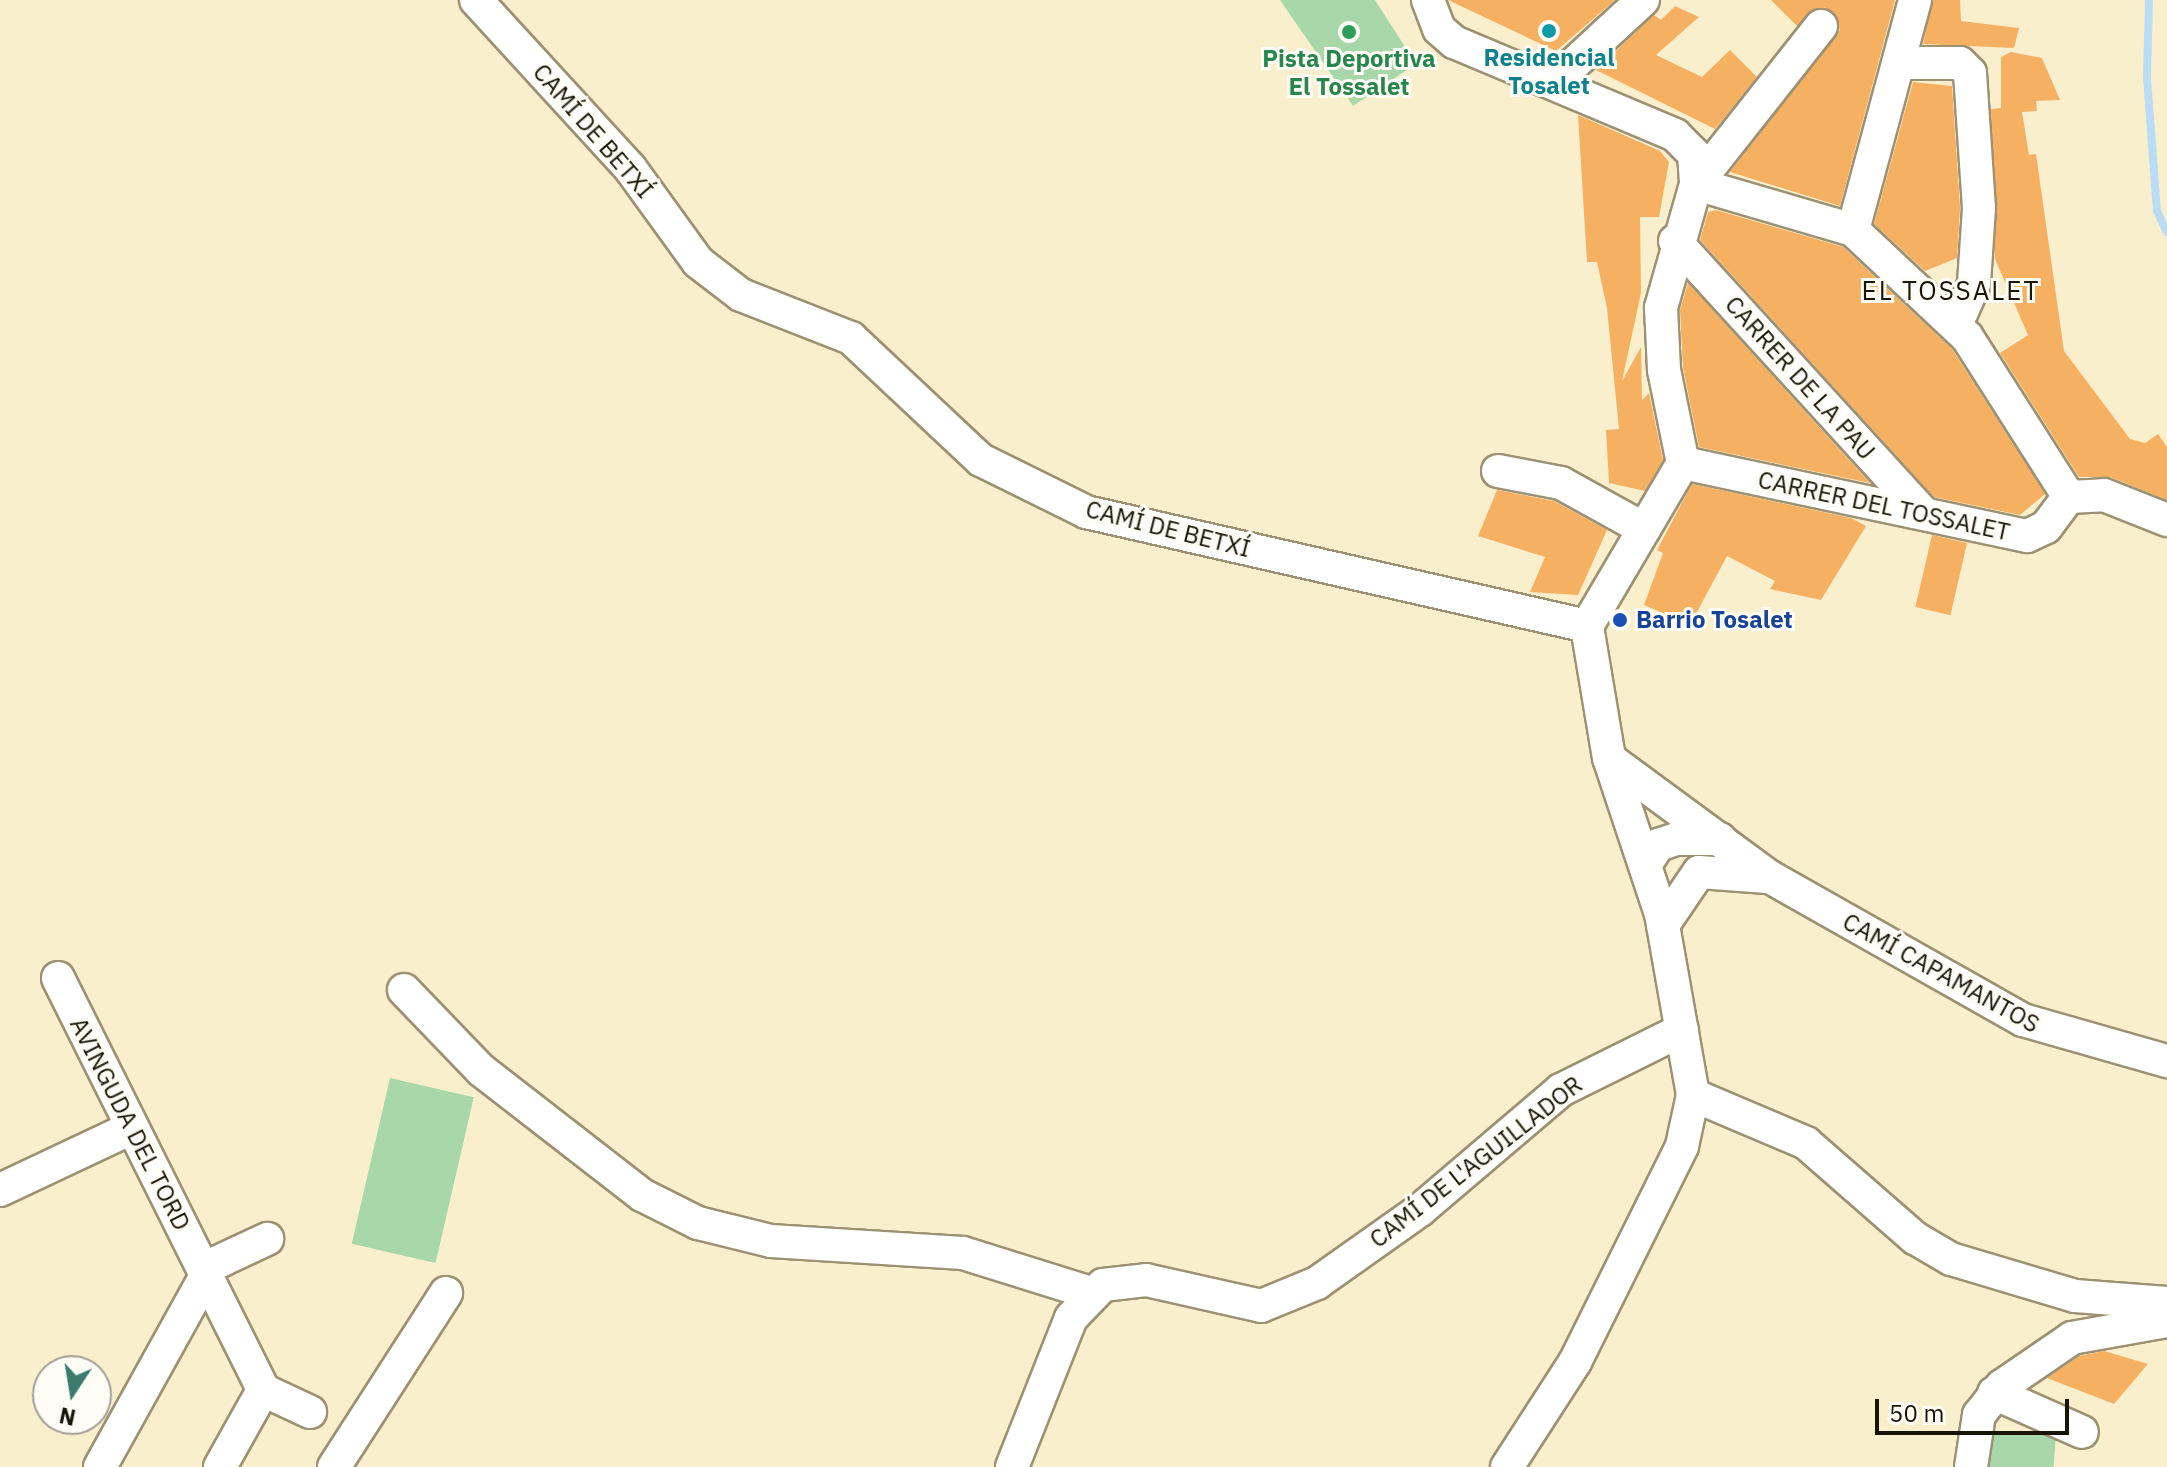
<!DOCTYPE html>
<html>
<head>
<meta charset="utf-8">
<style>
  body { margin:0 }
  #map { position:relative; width:2167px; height:1467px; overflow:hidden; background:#faefcd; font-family:"IBM Plex Sans",sans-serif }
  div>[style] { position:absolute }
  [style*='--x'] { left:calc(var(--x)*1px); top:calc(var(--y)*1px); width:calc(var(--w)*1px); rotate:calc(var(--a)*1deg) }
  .green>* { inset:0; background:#a8d7aa; transform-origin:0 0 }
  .stream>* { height:8px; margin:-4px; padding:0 4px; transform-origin:4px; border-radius:4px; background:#b9ddf5 }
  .building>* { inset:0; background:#f6b061; transform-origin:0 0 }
  .roads { filter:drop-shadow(2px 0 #9c9172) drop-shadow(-2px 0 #9c9172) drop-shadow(0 2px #9c9172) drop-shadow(0 -2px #9c9172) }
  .minor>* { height:32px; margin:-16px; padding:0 16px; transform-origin:16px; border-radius:16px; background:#fff }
  .dots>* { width:22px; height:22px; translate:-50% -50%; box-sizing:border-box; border:4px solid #fffcf6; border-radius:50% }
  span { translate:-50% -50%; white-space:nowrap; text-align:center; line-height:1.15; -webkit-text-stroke:6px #fffcf6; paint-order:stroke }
  .culture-label { font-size:24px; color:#0d838f; font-weight:700 }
  .leisure-label { font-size:24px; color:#27864d; font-weight:700 }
  .street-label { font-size:24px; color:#181408 }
  .transit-label { font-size:24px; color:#164399; font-weight:700 }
  .left { translate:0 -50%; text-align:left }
  .neighbourhood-label { font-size:26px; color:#181408; letter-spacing:2px }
  .north { position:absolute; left:32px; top:1355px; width:80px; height:80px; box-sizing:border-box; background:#fffcf6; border:2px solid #a39f97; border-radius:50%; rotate:192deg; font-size:22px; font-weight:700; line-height:32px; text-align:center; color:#181408 }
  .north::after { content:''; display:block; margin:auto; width:28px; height:36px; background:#397c6e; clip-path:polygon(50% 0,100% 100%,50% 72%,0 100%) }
  .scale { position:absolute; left:1875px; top:1399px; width:194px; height:36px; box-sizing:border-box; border:4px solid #181408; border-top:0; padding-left:10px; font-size:24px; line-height:28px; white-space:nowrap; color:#181408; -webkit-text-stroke:6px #fffcf6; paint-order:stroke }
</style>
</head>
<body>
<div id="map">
  <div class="green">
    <i style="clip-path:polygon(1280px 0,1375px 0,1416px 64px,1353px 106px)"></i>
    <i style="left:390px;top:1078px;width:86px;height:170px;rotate:13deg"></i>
    <i style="left:1986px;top:1430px;width:70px;height:37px;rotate:4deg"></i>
  </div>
  <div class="stream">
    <i style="--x:2149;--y:0;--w:78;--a:91.5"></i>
    <i style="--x:2147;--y:78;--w:133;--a:85.7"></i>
    <i style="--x:2157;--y:211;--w:23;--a:65"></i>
  </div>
  <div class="building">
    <i style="clip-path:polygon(1448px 0,1615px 0,1556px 51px)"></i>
    <i style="clip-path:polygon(1771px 0,1895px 0,1840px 206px,1730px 172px,1840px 30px,1825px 7px,1797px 26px)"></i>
    <i style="clip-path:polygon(1933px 0,1960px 0,1961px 21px,2019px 28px,2014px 48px,1923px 44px)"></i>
    <i style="clip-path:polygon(1675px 6px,1699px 17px,1656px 55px,1702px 77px,1730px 50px,1757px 77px,1715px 129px,1596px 70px,1654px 15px,1661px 20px)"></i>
    <i style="clip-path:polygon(2011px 52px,2042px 58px,2060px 100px,2036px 101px,2037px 111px,2022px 112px,2029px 155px,2036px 154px,2064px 351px,2130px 439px,2145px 443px,2158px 434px,2167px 447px,2167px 500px,2110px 477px,2079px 477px,2000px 353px,2028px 335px,1995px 259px,1991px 109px,2001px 108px,2001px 57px)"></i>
    <i style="clip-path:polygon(1913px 82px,1952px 86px,1960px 208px,1957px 258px,1925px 271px,1874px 224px)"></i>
    <i style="clip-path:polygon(1578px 115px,1660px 151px,1669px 162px,1659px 217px,1640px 217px,1641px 293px,1622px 381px,1641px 347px,1642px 400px,1649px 393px,1663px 460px,1645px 491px,1609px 483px,1606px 430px,1619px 429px,1607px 308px,1597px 262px,1587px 262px)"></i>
    <i style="clip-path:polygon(1716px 210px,1843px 247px,1952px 349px,2045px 494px,2020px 515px,1934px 497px,1700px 240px,1708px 212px)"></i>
    <i style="clip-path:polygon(1688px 283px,1870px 483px,1699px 447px,1683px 368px,1680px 310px)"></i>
    <i style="clip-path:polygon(1692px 484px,1851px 518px,1866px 526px,1821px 600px,1770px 589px,1775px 581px,1727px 556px,1690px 625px,1644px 605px,1663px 553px,1657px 550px)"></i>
    <i style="clip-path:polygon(1497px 490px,1554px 501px,1607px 530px,1578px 595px,1530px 592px,1545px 557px,1478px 536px)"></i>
    <i style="left:1932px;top:535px;width:36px;height:74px;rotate:13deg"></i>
    <i style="clip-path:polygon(2104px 1351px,2148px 1364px,2114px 1404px,2047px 1378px,2079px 1356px)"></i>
  </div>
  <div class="roads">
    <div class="minor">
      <i style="--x:476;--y:0;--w:228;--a:47.5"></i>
      <i style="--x:630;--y:168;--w:116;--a:54.1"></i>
      <i style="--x:698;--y:262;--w:54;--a:37.5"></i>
      <i style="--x:741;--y:295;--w:118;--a:21.4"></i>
      <i style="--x:851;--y:338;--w:178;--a:43.2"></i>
      <i style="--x:981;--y:460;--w:117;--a:26.3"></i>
      <i style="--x:1086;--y:512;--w:514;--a:12.82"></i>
      <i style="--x:1428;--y:0;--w:31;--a:69"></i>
      <i style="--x:1439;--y:29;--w:20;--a:41"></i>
      <i style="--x:1454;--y:42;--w:240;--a:22.8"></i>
      <i style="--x:1675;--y:135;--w:27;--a:45"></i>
      <i style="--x:1694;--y:154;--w:30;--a:86"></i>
      <i style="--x:1696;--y:184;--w:129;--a:105.8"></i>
      <i style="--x:1661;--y:308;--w:62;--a:87.2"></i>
      <i style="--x:1664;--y:370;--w:95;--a:78.5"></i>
      <i style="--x:1683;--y:463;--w:189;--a:120.5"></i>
      <i style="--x:1821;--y:26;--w:201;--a:128.3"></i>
      <i style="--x:1696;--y:184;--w:164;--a:16.3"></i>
      <i style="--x:1853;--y:230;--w:156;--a:43.2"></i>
      <i style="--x:1967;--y:337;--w:190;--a:57.5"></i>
      <i style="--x:1899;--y:63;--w:61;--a:0"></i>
      <i style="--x:1960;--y:63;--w:14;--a:45"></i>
      <i style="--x:1970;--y:73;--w:135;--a:86.2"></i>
      <i style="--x:1979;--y:208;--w:76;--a:93.8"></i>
      <i style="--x:1974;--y:284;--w:45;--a:113.7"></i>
      <i style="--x:1554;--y:82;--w:121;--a:-42.7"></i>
      <i style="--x:1853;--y:230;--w:238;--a:-74.9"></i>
      <i style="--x:1675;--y:241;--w:369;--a:47.6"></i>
      <i style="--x:1683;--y:463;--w:352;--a:12"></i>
      <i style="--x:2027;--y:536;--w:21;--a:-25"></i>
      <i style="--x:2046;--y:527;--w:38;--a:-53"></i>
      <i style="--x:1498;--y:471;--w:64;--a:10.8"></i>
      <i style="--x:1561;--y:483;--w:95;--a:29"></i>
      <i style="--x:2069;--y:497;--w:35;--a:-3"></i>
      <i style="--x:2104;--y:495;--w:68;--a:21.6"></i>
      <i style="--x:1612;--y:761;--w:196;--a:36.3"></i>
      <i style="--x:1770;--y:877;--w:291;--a:29.5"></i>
      <i style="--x:2023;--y:1020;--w:150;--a:15.9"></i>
      <i style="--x:1647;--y:862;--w:20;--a:-57"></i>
      <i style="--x:1658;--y:845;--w:19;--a:-18"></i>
      <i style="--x:1676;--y:839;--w:44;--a:0"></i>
      <i style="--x:1663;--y:925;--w:64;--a:-55.8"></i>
      <i style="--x:1699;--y:872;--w:68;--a:4.2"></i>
      <i style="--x:58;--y:978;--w:460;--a:63.5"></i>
      <i style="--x:263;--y:1390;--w:52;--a:25.1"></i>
      <i style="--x:404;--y:990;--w:111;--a:46.1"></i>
      <i style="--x:481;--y:1070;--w:204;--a:37.8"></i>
      <i style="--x:642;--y:1195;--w:63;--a:26.6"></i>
      <i style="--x:698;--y:1223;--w:75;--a:13.9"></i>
      <i style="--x:771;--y:1241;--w:192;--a:3.6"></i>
      <i style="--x:963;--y:1253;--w:134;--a:17.4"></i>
      <i style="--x:1693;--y:1095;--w:123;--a:23"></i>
      <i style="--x:1806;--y:1143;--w:145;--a:41.1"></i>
      <i style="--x:1915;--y:1238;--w:42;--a:30.3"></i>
      <i style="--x:1951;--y:1259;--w:129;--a:16.6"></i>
      <i style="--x:2075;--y:1296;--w:92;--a:4.4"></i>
      <i style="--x:0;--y:1190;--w:146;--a:-25.2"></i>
      <i style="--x:203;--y:1269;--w:71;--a:-25.1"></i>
      <i style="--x:1994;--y:1393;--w:96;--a:23.9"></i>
      <i style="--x:100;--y:1467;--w:218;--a:-61"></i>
      <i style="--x:220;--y:1467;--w:88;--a:-60.8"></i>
      <i style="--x:334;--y:1467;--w:207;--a:-57.2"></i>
      <i style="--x:1012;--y:1467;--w:160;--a:-68.4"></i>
      <i style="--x:1071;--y:1318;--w:46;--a:-45.9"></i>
      <i style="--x:1103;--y:1285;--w:43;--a:-6.6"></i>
      <i style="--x:1146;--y:1280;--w:118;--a:12.7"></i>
      <i style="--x:1261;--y:1306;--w:61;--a:-22.3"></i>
      <i style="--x:1317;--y:1283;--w:126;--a:-35.3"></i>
      <i style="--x:1420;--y:1210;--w:185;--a:-40.4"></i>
      <i style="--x:1561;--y:1090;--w:135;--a:-26.4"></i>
      <i style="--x:1507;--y:1467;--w:125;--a:-57.1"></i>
      <i style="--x:1575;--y:1362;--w:241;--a:-63.6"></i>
      <i style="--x:1682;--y:1146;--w:52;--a:-77.8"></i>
      <i style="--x:1693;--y:1095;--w:184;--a:-100"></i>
      <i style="--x:1661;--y:914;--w:164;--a:-108.4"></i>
      <i style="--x:1609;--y:758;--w:134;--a:-99.5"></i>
      <i style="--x:1971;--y:1467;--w:53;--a:-81.3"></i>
      <i style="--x:1979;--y:1415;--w:37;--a:-52"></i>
      <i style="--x:2002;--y:1386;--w:85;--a:-34.4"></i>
      <i style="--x:2072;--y:1338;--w:97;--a:-10.1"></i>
    </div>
  </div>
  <div class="dots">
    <i style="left:1549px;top:31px;background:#0f9aa8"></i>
    <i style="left:1349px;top:32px;background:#2e9e5b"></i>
    <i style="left:1620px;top:620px;background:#1a4fb4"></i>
  </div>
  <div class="culture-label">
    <span style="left:1549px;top:72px">Residencial<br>Tosalet</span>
  </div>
  <div class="leisure-label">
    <span style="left:1349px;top:73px">Pista Deportiva<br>El Tossalet</span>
  </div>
  <div class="street-label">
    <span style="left:593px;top:131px;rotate:49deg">CAMÍ DE BETXÍ</span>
    <span style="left:1800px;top:378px;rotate:48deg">CARRER DE LA PAU</span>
    <span style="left:1884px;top:506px;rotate:12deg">CARRER DEL TOSSALET</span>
    <span style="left:1168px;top:529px;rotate:14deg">CAMÍ DE BETXÍ</span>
    <span style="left:1941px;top:973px;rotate:29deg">CAMÍ CAPAMANTOS</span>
    <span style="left:130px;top:1124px;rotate:63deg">AVINGUDA DEL TORD</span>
    <span style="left:1476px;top:1162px;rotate:-38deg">CAMÍ DE L'AGUILLADOR</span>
  </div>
  <div class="transit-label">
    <span class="left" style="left:1636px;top:620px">Barrio Tosalet</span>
  </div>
  <div class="neighbourhood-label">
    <span style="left:1951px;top:291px">EL TOSSALET</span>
  </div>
  <div class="north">N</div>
  <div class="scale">50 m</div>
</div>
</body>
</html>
